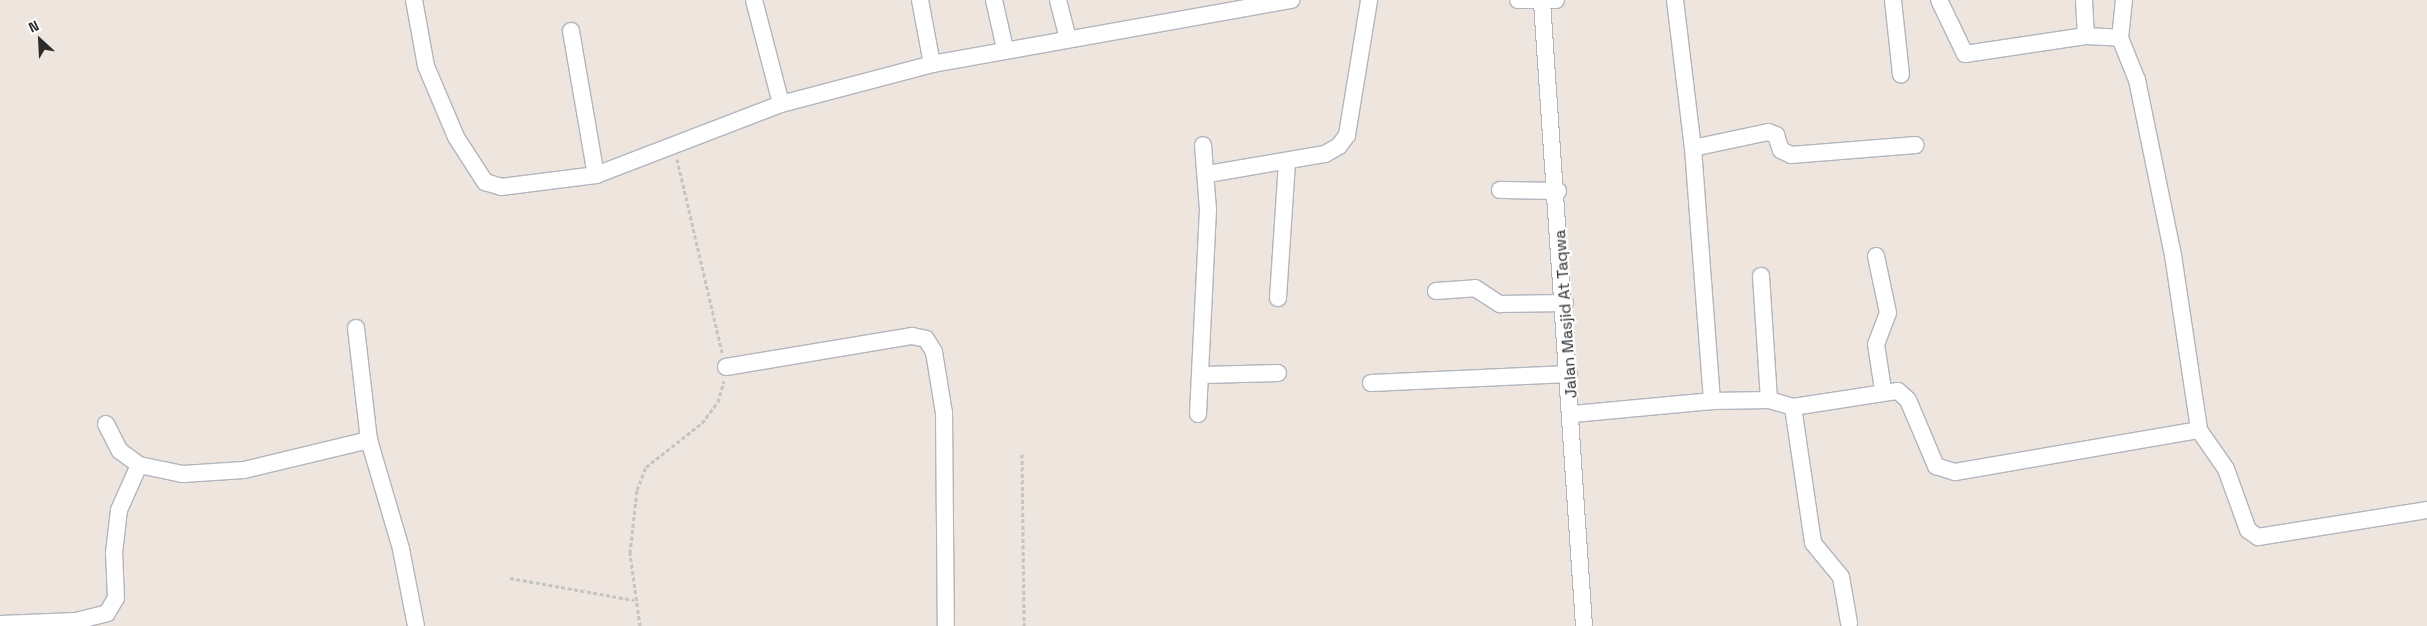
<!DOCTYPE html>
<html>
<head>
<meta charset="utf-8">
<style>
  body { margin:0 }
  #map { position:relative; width:2427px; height:626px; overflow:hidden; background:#ede5de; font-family:"Space Grotesk",sans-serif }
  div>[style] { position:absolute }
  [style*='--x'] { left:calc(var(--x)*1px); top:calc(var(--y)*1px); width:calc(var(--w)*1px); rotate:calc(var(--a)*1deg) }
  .path>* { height:3px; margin-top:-1.5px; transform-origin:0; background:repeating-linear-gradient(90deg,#c4c4c4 0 4px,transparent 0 6.5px) }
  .roads { filter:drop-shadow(1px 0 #b1b5be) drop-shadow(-1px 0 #b1b5be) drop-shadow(0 1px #b1b5be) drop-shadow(0 -1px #b1b5be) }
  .minor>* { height:16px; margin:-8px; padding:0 8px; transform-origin:8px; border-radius:8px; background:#fff }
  span { translate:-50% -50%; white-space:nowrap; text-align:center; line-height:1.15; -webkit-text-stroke:4.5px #fff; paint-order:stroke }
  .street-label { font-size:16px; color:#2b2b2b }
  .north { position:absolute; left:15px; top:15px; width:50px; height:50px; -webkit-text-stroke:4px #fff; paint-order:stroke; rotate:335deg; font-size:14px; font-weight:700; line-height:20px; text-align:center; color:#2b2b2b }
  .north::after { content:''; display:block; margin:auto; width:18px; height:22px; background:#2b2b2b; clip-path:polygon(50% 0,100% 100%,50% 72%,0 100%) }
</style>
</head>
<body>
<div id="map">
  <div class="path">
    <i style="--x:677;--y:159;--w:199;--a:76.9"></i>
    <i style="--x:1022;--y:454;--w:172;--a:89.3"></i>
    <i style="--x:510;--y:578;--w:126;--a:10.1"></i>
    <i style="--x:640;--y:626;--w:74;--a:-97.8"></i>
    <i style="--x:630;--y:553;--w:63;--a:-83.7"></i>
    <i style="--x:637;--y:490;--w:25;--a:-69"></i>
    <i style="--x:646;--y:467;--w:71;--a:-38.2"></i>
    <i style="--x:702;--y:423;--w:26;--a:-53"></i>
    <i style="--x:718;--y:402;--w:22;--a:-74"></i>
  </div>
  <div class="roads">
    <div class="minor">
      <i style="--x:414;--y:0;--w:67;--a:79.7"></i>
      <i style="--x:426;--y:66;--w:77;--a:67.1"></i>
      <i style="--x:456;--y:137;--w:54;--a:57.2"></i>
      <i style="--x:485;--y:182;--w:17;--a:17"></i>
      <i style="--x:501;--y:187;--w:96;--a:-7.2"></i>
      <i style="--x:596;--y:175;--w:198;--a:-21"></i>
      <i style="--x:781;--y:104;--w:156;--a:-14.8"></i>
      <i style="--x:932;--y:64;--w:365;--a:-10.1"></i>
      <i style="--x:754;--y:0;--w:107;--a:75.4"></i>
      <i style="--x:920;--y:0;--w:65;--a:79.4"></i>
      <i style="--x:994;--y:0;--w:50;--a:77.3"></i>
      <i style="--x:1058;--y:0;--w:40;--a:75.6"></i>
      <i style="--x:1518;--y:0;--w:38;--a:0"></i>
      <i style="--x:1675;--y:0;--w:149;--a:83.1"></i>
      <i style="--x:1693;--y:148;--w:254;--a:85.7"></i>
      <i style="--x:1893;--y:0;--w:75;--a:83.9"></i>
      <i style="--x:1939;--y:0;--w:60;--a:64.3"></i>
      <i style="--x:1965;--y:54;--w:122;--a:-8.5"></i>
      <i style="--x:2086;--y:36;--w:34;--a:3"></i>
      <i style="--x:2084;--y:0;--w:36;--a:87"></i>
      <i style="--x:2124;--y:0;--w:38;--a:96"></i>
      <i style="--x:2120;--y:38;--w:45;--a:68"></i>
      <i style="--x:2137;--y:80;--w:179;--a:78.4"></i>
      <i style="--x:2173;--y:255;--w:177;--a:81.5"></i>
      <i style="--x:2199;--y:430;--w:47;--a:55.3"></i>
      <i style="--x:2226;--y:469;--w:65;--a:70.2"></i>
      <i style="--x:2248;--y:530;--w:12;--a:35"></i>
      <i style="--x:2258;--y:537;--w:171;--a:-9.1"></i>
      <i style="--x:1542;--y:2;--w:625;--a:86.15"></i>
      <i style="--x:571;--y:31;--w:146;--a:80.2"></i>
      <i style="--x:1693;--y:148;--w:77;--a:-12"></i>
      <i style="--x:1768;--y:132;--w:9;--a:21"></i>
      <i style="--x:1776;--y:135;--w:16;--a:72"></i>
      <i style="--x:1781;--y:150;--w:11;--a:27"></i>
      <i style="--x:1791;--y:155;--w:125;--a:-4.6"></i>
      <i style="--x:1208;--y:174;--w:119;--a:-9.7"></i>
      <i style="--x:1325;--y:154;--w:16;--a:-30"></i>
      <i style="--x:1339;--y:146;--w:14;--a:-54"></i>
      <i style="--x:1347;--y:135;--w:137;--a:-80.7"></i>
      <i style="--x:1500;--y:190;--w:58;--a:1"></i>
      <i style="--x:1876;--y:256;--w:58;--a:78.1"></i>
      <i style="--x:1888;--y:313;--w:33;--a:111"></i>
      <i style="--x:1876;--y:344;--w:47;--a:81.3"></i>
      <i style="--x:1761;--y:276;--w:124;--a:86.3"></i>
      <i style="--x:1436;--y:291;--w:39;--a:-4"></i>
      <i style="--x:1475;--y:288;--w:30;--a:33"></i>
      <i style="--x:1500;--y:304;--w:65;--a:-0.9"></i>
      <i style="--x:1278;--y:298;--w:137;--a:-86.2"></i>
      <i style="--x:356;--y:328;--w:113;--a:83.4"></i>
      <i style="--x:726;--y:367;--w:189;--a:-9.5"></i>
      <i style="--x:912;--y:336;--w:14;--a:12"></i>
      <i style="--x:926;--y:339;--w:15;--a:58"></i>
      <i style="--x:934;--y:352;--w:62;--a:80.7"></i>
      <i style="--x:944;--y:413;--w:213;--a:89.5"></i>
      <i style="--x:1204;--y:375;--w:74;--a:-1.5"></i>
      <i style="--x:1371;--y:383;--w:198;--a:-2.6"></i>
      <i style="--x:1793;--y:407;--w:137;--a:81.6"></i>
      <i style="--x:1813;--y:543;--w:44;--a:50.5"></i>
      <i style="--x:1841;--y:577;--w:47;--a:80.1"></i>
      <i style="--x:1198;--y:414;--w:204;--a:-87.2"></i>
      <i style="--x:1208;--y:210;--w:65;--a:-94.4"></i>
      <i style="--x:1573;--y:414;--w:140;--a:-5.3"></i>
      <i style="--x:1712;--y:401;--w:57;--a:-1"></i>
      <i style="--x:1769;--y:400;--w:25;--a:16"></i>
      <i style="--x:1793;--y:407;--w:106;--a:-8.7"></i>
      <i style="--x:1898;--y:391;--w:13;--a:42"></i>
      <i style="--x:1908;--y:400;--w:72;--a:67"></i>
      <i style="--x:1936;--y:466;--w:20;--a:18"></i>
      <i style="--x:1955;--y:472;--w:248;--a:-9.8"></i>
      <i style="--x:106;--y:424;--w:30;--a:63"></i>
      <i style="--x:120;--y:451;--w:24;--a:36"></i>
      <i style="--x:139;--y:465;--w:45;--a:11.6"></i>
      <i style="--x:183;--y:474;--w:61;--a:-3.8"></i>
      <i style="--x:244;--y:470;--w:129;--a:-13.5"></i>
      <i style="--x:369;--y:440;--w:114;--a:73.6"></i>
      <i style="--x:401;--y:549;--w:78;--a:79"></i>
      <i style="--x:0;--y:624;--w:76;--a:-2.3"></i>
      <i style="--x:76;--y:621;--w:32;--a:-14"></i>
      <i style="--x:107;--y:613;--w:17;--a:-59"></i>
      <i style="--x:116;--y:598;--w:45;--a:-92.5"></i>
      <i style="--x:114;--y:553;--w:43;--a:-83.4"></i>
      <i style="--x:119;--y:510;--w:49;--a:-66"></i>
    </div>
  </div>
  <div class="street-label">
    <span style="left:1566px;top:314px;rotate:-94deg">Jalan Masjid At Taqwa</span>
  </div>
  <div class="north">N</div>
</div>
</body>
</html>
